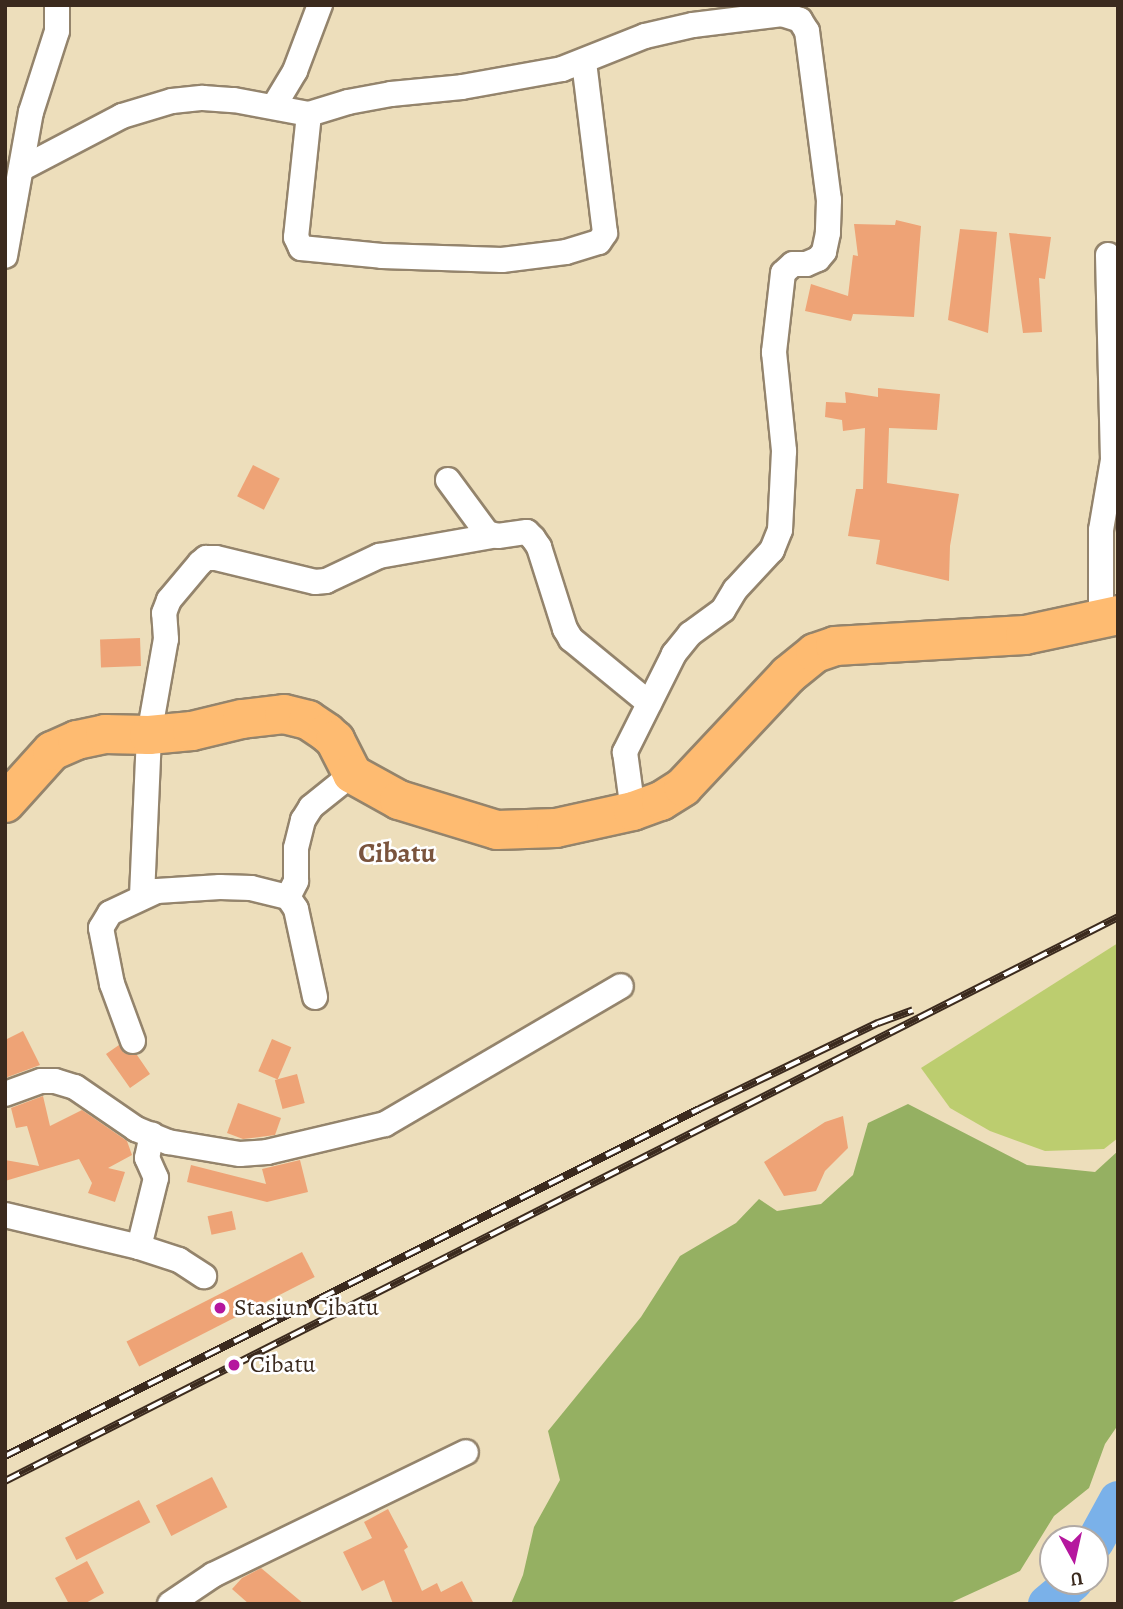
<!DOCTYPE html>
<html>
<head>
<meta charset="utf-8">
<style>
  body { margin:0 }
  #map { position:relative; width:1123px; height:1609px; overflow:hidden; background:#eddebb; font-family:Alegreya,serif }
  div>[style] { position:absolute }
  [style*='--x'] { left:calc(var(--x)*1px); top:calc(var(--y)*1px); width:calc(var(--w)*1px); rotate:calc(var(--a)*1deg) }
  .green>* { inset:0; background:#bccd6f }
  .forest>* { inset:0; background:#95b062 }
  .river>* { height:38px; margin:-19px; padding:0 19px; transform-origin:19px; border-radius:19px; background:#7ab1e9 }
  .building>* { inset:0; background:#eea376; transform-origin:0 0 }
  .roads { filter:drop-shadow(2px 0 #94846c) drop-shadow(-2px 0 #94846c) drop-shadow(0 2px #94846c) drop-shadow(0 -2px #94846c) }
  .minor>* { height:24px; margin:-12px; padding:0 12px; transform-origin:12px; border-radius:12px; background:#fff }
  .primary>* { height:38px; margin:-19px; padding:0 19px; transform-origin:19px; border-radius:19px; background:#febb71 }
  .rail>* { height:8px; margin-top:-4px; transform-origin:0; background:repeating-linear-gradient(90deg,#fff 0 16px,#3b2a1e 0 32px); box-sizing:border-box; border-block:2px solid #3b2a1e }
  .dots>* { width:19px; height:19px; translate:-50% -50%; box-sizing:border-box; border:4px solid #fff; border-radius:50% }
  span { translate:-50% -50%; white-space:nowrap; text-align:center; line-height:1.15; -webkit-text-stroke:5px #fff; paint-order:stroke }
  .poi-label { font-size:24px; color:#3b2a1e }
  .left { translate:0 -50%; text-align:left }
  .quarter-label { font-size:28px; color:#7a543d; font-weight:700 }
  .frame { position:absolute; inset:0; border:7px solid #3b2a1e; pointer-events:none }
  .north { position:absolute; left:1039px; top:1525px; width:70px; height:70px; box-sizing:border-box; background:#fff; border:2px solid #b1aaa5; border-radius:50%; rotate:172deg; font-size:19px; font-weight:700; line-height:28px; text-align:center; color:#3b2a1e }
  .north::after { content:''; display:block; margin:auto; width:24px; height:32px; background:#b5179e; clip-path:polygon(50% 0,100% 100%,50% 72%,0 100%) }
</style>
</head>
<body>
<div id="map">
  <div class="green">
    <i style="clip-path:polygon(1118px 943px,1118px 1138px,1104px 1149px,1045px 1151px,990px 1131px,950px 1108px,921px 1068px)"></i>
  </div>
  <div class="forest">
    <i style="clip-path:polygon(908px 1104px,1027px 1165px,1095px 1172px,1118px 1151px,1118px 1425px,1105px 1444px,1089px 1488px,1054px 1516px,1020px 1571px,948px 1604px,511px 1604px,523px 1575px,534px 1527px,560px 1480px,548px 1431px,641px 1317px,680px 1256px,736px 1223px,759px 1199px,777px 1211px,821px 1204px,853px 1175px,868px 1123px)"></i>
  </div>
  <div class="river">
    <i style="--x:1095;--y:1542;--w:48;--a:-61.3"></i>
    <i style="--x:1047;--y:1604;--w:35;--a:-40"></i>
  </div>
  <div class="building">
    <i style="clip-path:polygon(896px 220px,921px 226px,914px 317px,853px 314px,851px 321px,805px 311px,811px 284px,848px 296px,853px 255px,858px 256px,854px 224px,895px 225px)"></i>
    <i style="clip-path:polygon(960px 229px,997px 232px,988px 333px,948px 320px)"></i>
    <i style="clip-path:polygon(1009px 233px,1051px 237px,1045px 279px,1039px 278px,1042px 332px,1023px 333px)"></i>
    <i style="clip-path:polygon(878px 388px,940px 394px,937px 430px,889px 428px,887px 483px,959px 494px,950px 546px,949px 581px,876px 564px,880px 540px,848px 536px,856px 489px,863px 489px,865px 428px,843px 431px,842px 420px,825px 417px,826px 402px,846px 403px,845px 392px,878px 397px)"></i>
    <i style="left:253px;top:465px;width:30px;height:35px;rotate:27deg"></i>
    <i style="left:140px;top:638px;width:28px;height:40px;rotate:88deg"></i>
    <i style="clip-path:polygon(23px 1031px,40px 1065px,5px 1078px,5px 1040px)"></i>
    <i style="left:272px;top:1039px;width:21px;height:35px;rotate:23deg"></i>
    <i style="clip-path:polygon(119px 1045px,124px 1053px,137px 1055px,150px 1074px,130px 1088px,106px 1054px)"></i>
    <i style="left:297px;top:1074px;width:30px;height:23px;rotate:75deg"></i>
    <i style="clip-path:polygon(43px 1096px,50px 1126px,82px 1110px,127px 1141px,132px 1155px,108px 1168px,125px 1172px,115px 1202px,88px 1193px,92px 1183px,79px 1159px,5px 1181px,5px 1160px,39px 1166px,27px 1126px,16px 1128px,11px 1108px)"></i>
    <i style="clip-path:polygon(238px 1103px,281px 1118px,275px 1135px,243px 1139px,227px 1133px)"></i>
    <i style="clip-path:polygon(843px 1116px,848px 1148px,825px 1171px,816px 1191px,784px 1196px,764px 1162px,825px 1122px)"></i>
    <i style="clip-path:polygon(300px 1160px,308px 1192px,267px 1202px,187px 1182px,191px 1165px,266px 1184px,262px 1169px)"></i>
    <i style="left:232px;top:1211px;width:19px;height:25px;rotate:78deg"></i>
    <i style="left:302px;top:1252px;width:28px;height:197px;rotate:63deg"></i>
    <i style="left:212px;top:1477px;width:34px;height:63px;rotate:63deg"></i>
    <i style="left:139px;top:1500px;width:25px;height:83px;rotate:63deg"></i>
    <i style="clip-path:polygon(388px 1509px,408px 1547px,404px 1550px,422px 1591px,437px 1583px,441px 1592px,462px 1581px,474px 1604px,393px 1604px,384px 1580px,362px 1591px,343px 1552px,372px 1538px,364px 1522px)"></i>
    <i style="clip-path:polygon(87px 1561px,104px 1593px,84px 1604px,69px 1604px,55px 1578px)"></i>
    <i style="clip-path:polygon(261px 1568px,304px 1604px,249px 1604px,232px 1589px,242px 1578px)"></i>
  </div>
  <div class="roads">
    <div class="minor">
      <i style="--x:274;--y:106;--w:41;--a:-59"></i>
      <i style="--x:295;--y:71;--w:71;--a:-69.3"></i>
      <i style="--x:309;--y:114;--w:124;--a:96"></i>
      <i style="--x:296;--y:237;--w:12;--a:66"></i>
      <i style="--x:301;--y:248;--w:81;--a:5.6"></i>
      <i style="--x:382;--y:256;--w:120;--a:1.9"></i>
      <i style="--x:502;--y:260;--w:64;--a:-7.1"></i>
      <i style="--x:566;--y:252;--w:34;--a:-17"></i>
      <i style="--x:599;--y:242;--w:11;--a:-56"></i>
      <i style="--x:605;--y:233;--w:173;--a:-97"></i>
      <i style="--x:21;--y:169;--w:114;--a:-27.7"></i>
      <i style="--x:122;--y:116;--w:52;--a:-16.7"></i>
      <i style="--x:172;--y:101;--w:31;--a:-6"></i>
      <i style="--x:203;--y:98;--w:31;--a:4"></i>
      <i style="--x:234;--y:100;--w:76;--a:10.6"></i>
      <i style="--x:309;--y:114;--w:41;--a:-17.1"></i>
      <i style="--x:348;--y:102;--w:44;--a:-10.5"></i>
      <i style="--x:391;--y:94;--w:71;--a:-5.6"></i>
      <i style="--x:462;--y:87;--w:102;--a:-10.2"></i>
      <i style="--x:562;--y:69;--w:89;--a:-21.7"></i>
      <i style="--x:645;--y:36;--w:49;--a:-12.9"></i>
      <i style="--x:693;--y:25;--w:90;--a:-7"></i>
      <i style="--x:782;--y:14;--w:19;--a:18"></i>
      <i style="--x:800;--y:20;--w:13;--a:58"></i>
      <i style="--x:807;--y:31;--w:170;--a:82.6"></i>
      <i style="--x:829;--y:200;--w:33;--a:92"></i>
      <i style="--x:828;--y:233;--w:19;--a:102"></i>
      <i style="--x:824;--y:252;--w:9;--a:131"></i>
      <i style="--x:818;--y:259;--w:13;--a:157"></i>
      <i style="--x:806;--y:264;--w:13;--a:180"></i>
      <i style="--x:793;--y:264;--w:13;--a:138"></i>
      <i style="--x:783;--y:273;--w:80;--a:96.5"></i>
      <i style="--x:774;--y:352;--w:100;--a:84.2"></i>
      <i style="--x:784;--y:451;--w:79;--a:92.9"></i>
      <i style="--x:780;--y:530;--w:22;--a:112"></i>
      <i style="--x:772;--y:550;--w:54;--a:132.8"></i>
      <i style="--x:735;--y:590;--w:23;--a:121"></i>
      <i style="--x:723;--y:610;--w:41;--a:144"></i>
      <i style="--x:690;--y:634;--w:26;--a:129"></i>
      <i style="--x:674;--y:654;--w:110;--a:116.6"></i>
      <i style="--x:625;--y:752;--w:60;--a:82.3"></i>
      <i style="--x:5;--y:256;--w:146;--a:-79.8"></i>
      <i style="--x:31;--y:112;--w:85;--a:-72.2"></i>
      <i style="--x:57;--y:31;--w:26;--a:-90"></i>
      <i style="--x:448;--y:480;--w:66;--a:53.7"></i>
      <i style="--x:487;--y:533;--w:11;--a:15"></i>
      <i style="--x:498;--y:536;--w:29;--a:-8"></i>
      <i style="--x:527;--y:532;--w:8;--a:45"></i>
      <i style="--x:533;--y:538;--w:11;--a:56"></i>
      <i style="--x:539;--y:547;--w:86;--a:72.4"></i>
      <i style="--x:565;--y:629;--w:12;--a:59"></i>
      <i style="--x:571;--y:639;--w:101;--a:39.4"></i>
      <i style="--x:1101;--y:619;--w:89;--a:-90"></i>
      <i style="--x:1101;--y:530;--w:71;--a:-80.3"></i>
      <i style="--x:1113;--y:460;--w:205;--a:-91.4"></i>
      <i style="--x:142;--y:896;--w:161;--a:-87.5"></i>
      <i style="--x:149;--y:735;--w:97;--a:-80"></i>
      <i style="--x:166;--y:639;--w:26;--a:-94"></i>
      <i style="--x:164;--y:613;--w:14;--a:-69"></i>
      <i style="--x:169;--y:600;--w:48;--a:-50"></i>
      <i style="--x:200;--y:563;--w:8;--a:-40"></i>
      <i style="--x:206;--y:558;--w:10;--a:0"></i>
      <i style="--x:216;--y:558;--w:102;--a:13.6"></i>
      <i style="--x:315;--y:582;--w:11;--a:-5"></i>
      <i style="--x:326;--y:581;--w:59;--a:-25.3"></i>
      <i style="--x:379;--y:556;--w:115;--a:-10"></i>
      <i style="--x:288;--y:897;--w:18;--a:-63"></i>
      <i style="--x:296;--y:881;--w:33;--a:-90"></i>
      <i style="--x:296;--y:848;--w:29;--a:-76"></i>
      <i style="--x:303;--y:820;--w:15;--a:-58"></i>
      <i style="--x:311;--y:807;--w:53;--a:-38.8"></i>
      <i style="--x:133;--y:1041;--w:61;--a:-110.2"></i>
      <i style="--x:112;--y:984;--w:57;--a:-101.1"></i>
      <i style="--x:101;--y:928;--w:17;--a:-59"></i>
      <i style="--x:110;--y:913;--w:52;--a:-25.1"></i>
      <i style="--x:157;--y:891;--w:63;--a:-3.6"></i>
      <i style="--x:220;--y:887;--w:31;--a:2"></i>
      <i style="--x:251;--y:888;--w:38;--a:14"></i>
      <i style="--x:288;--y:897;--w:14;--a:56"></i>
      <i style="--x:296;--y:909;--w:90;--a:77.8"></i>
      <i style="--x:5;--y:1094;--w:38;--a:-20"></i>
      <i style="--x:41;--y:1081;--w:14;--a:0"></i>
      <i style="--x:55;--y:1081;--w:21;--a:17"></i>
      <i style="--x:75;--y:1087;--w:74;--a:34.5"></i>
      <i style="--x:136;--y:1129;--w:35;--a:22"></i>
      <i style="--x:168;--y:1142;--w:73;--a:9.5"></i>
      <i style="--x:240;--y:1154;--w:27;--a:-4"></i>
      <i style="--x:267;--y:1152;--w:121;--a:-13.3"></i>
      <i style="--x:385;--y:1124;--w:273;--a:-30.3"></i>
      <i style="--x:5;--y:1215;--w:138;--a:13.4"></i>
      <i style="--x:139;--y:1247;--w:42;--a:18"></i>
      <i style="--x:179;--y:1260;--w:30;--a:33"></i>
      <i style="--x:139;--y:1247;--w:71;--a:-76.2"></i>
      <i style="--x:156;--y:1178;--w:22;--a:-114"></i>
      <i style="--x:147;--y:1158;--w:24;--a:-78"></i>
      <i style="--x:170;--y:1604;--w:52;--a:-34"></i>
      <i style="--x:213;--y:1575;--w:281;--a:-25.9"></i>
    </div>
    <div class="primary">
      <i style="--x:5;--y:803;--w:70;--a:-47.9"></i>
      <i style="--x:52;--y:751;--w:27;--a:-24"></i>
      <i style="--x:77;--y:740;--w:29;--a:-12"></i>
      <i style="--x:105;--y:734;--w:44;--a:1.3"></i>
      <i style="--x:149;--y:735;--w:43;--a:-5.3"></i>
      <i style="--x:192;--y:731;--w:51;--a:-13.5"></i>
      <i style="--x:242;--y:719;--w:42;--a:-6.8"></i>
      <i style="--x:284;--y:714;--w:25;--a:14"></i>
      <i style="--x:308;--y:720;--w:23;--a:34"></i>
      <i style="--x:327;--y:733;--w:11;--a:41"></i>
      <i style="--x:335;--y:740;--w:38;--a:63"></i>
      <i style="--x:352;--y:774;--w:54;--a:29"></i>
      <i style="--x:399;--y:800;--w:102;--a:17"></i>
      <i style="--x:497;--y:830;--w:59;--a:-1.9"></i>
      <i style="--x:556;--y:828;--w:79;--a:-12.4"></i>
      <i style="--x:633;--y:811;--w:30;--a:-20"></i>
      <i style="--x:661;--y:801;--w:26;--a:-32"></i>
      <i style="--x:683;--y:787;--w:154;--a:-46.8"></i>
      <i style="--x:788;--y:675;--w:35;--a:-39"></i>
      <i style="--x:815;--y:653;--w:21;--a:-19"></i>
      <i style="--x:835;--y:646;--w:190;--a:-3.3"></i>
      <i style="--x:1025;--y:635;--w:95;--a:-12.1"></i>
    </div>
  </div>
  <div class="rail">
    <i style="--x:5;--y:1456;--w:776;--a:-26.57"></i>
    <i style="--x:699;--y:1109;--w:199;--a:-25.7"></i>
    <i style="--x:878;--y:1023;--w:37;--a:-20"></i>
    <i style="--x:5;--y:1481;--w:1248;--a:-26.87"></i>
  </div>
  <div class="dots">
    <i style="left:220px;top:1308px;background:#b5179e"></i>
    <i style="left:234px;top:1365px;background:#b5179e"></i>
  </div>
  <div class="poi-label">
    <span class="left" style="left:234px;top:1308px">Stasiun Cibatu</span>
    <span class="left" style="left:250px;top:1365px">Cibatu</span>
  </div>
  <div class="quarter-label">
    <span style="left:397px;top:853px">Cibatu</span>
  </div>
  <div class="frame"></div>
  <div class="north">U</div>
</div>
</body>
</html>
